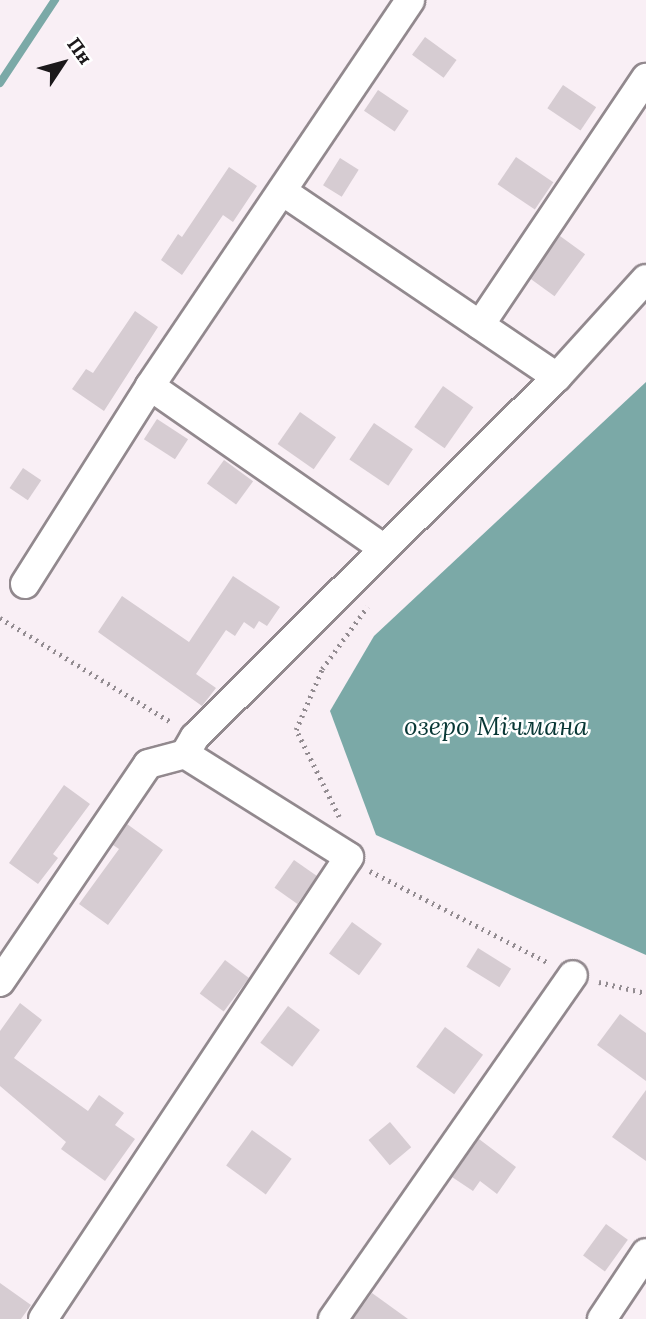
<!DOCTYPE html>
<html>
<head>
<meta charset="utf-8">
<style>
  body { margin:0 }
  #map { position:relative; width:646px; height:1319px; overflow:hidden; background:#f9eff5; font-family:Lora,serif }
  div>[style] { position:absolute }
  [style*='--x'] { left:calc(var(--x)*1px); top:calc(var(--y)*1px); width:calc(var(--w)*1px); rotate:calc(var(--a)*1deg) }
  .water>* { inset:0; background:#7ba9a7 }
  .stream>* { height:8px; margin:-4px; padding:0 4px; transform-origin:4px; border-radius:4px; background:#7ba9a7 }
  .building>* { inset:0; background:#d6ccd2; transform-origin:0 0 }
  .path>* { height:4.5px; margin-top:-2.25px; transform-origin:0; background:repeating-linear-gradient(90deg,#938c91 0 2px,transparent 0 7px) }
  .roads { filter:drop-shadow(2px 0 #92898e) drop-shadow(-2px 0 #92898e) drop-shadow(0 2px #92898e) drop-shadow(0 -2px #92898e) }
  .minor>* { height:28px; margin:-14px; padding:0 14px; transform-origin:14px; border-radius:14px; background:#fff }
  span { translate:-50% -50%; white-space:nowrap; text-align:center; line-height:1.15; -webkit-text-stroke:5px #fff; paint-order:stroke }
  .water-label { font-size:26px; color:#083735; font-style:italic }
  .north { position:absolute; left:28px; top:28px; width:70px; height:70px; -webkit-text-stroke:5px #fff; paint-order:stroke; rotate:54deg; font-size:19px; font-weight:700; line-height:28px; text-align:center; color:#1c191b }
  .north::after { content:''; display:block; margin:auto; width:24px; height:32px; background:#1c191b; clip-path:polygon(50% 0,100% 100%,50% 72%,0 100%) }
</style>
</head>
<body>
<div id="map">
  <div class="water">
    <i style="clip-path:polygon(646px 382px,646px 955px,376px 835px,330px 711px,374px 636px)"></i>
  </div>
  <div class="stream">
    <i style="--x:0;--y:83;--w:100;--a:-56.5"></i>
  </div>
  <div class="building">
    <i style="left:425px;top:37px;width:39px;height:22px;rotate:36deg"></i>
    <i style="left:563px;top:85px;width:40px;height:28px;rotate:34deg"></i>
    <i style="left:378px;top:90px;width:37px;height:25px;rotate:34deg"></i>
    <i style="left:516px;top:157px;width:45px;height:33px;rotate:34deg"></i>
    <i style="left:340px;top:158px;width:22px;height:32px;rotate:32deg"></i>
    <i style="clip-path:polygon(229px 167px,257px 186px,233px 222px,223px 215px,182px 275px,161px 260px,178px 234px,182px 237px)"></i>
    <i style="left:560px;top:236px;width:31px;height:52px;rotate:36deg"></i>
    <i style="clip-path:polygon(135px 311px,158px 327px,104px 411px,72px 389px,86px 369px,93px 373px)"></i>
    <i style="left:443px;top:386px;width:37px;height:50px;rotate:35deg"></i>
    <i style="left:300px;top:412px;width:44px;height:39px;rotate:35deg"></i>
    <i style="left:157px;top:419px;width:37px;height:24px;rotate:33deg"></i>
    <i style="left:374px;top:423px;width:47px;height:44px;rotate:34deg"></i>
    <i style="left:224px;top:460px;width:36px;height:29px;rotate:36deg"></i>
    <i style="left:23px;top:468px;width:22px;height:24px;rotate:34deg"></i>
    <i style="clip-path:polygon(233px 576px,280px 607px,267px 626px,259px 621px,254px 629px,244px 622px,235px 636px,226px 630px,196px 674px,216px 688px,202px 706px,98px 632px,122px 596px,189px 642px)"></i>
    <i style="clip-path:polygon(64px 785px,90px 804px,53px 854px,58px 858px,38px 884px,9px 863px)"></i>
    <i style="clip-path:polygon(127px 824px,163px 850px,108px 925px,79px 904px,119px 849px,113px 845px)"></i>
    <i style="left:294px;top:860px;width:28px;height:34px;rotate:35deg"></i>
    <i style="left:352px;top:922px;width:37px;height:39px;rotate:36deg"></i>
    <i style="left:478px;top:948px;width:39px;height:22px;rotate:32deg"></i>
    <i style="left:225px;top:960px;width:30px;height:42px;rotate:37deg"></i>
    <i style="clip-path:polygon(20px 1003px,42px 1020px,14px 1058px,88px 1111px,99px 1095px,124px 1113px,115px 1125px,135px 1139px,105px 1181px,61px 1149px,66px 1142px,0 1086px,0 1031px)"></i>
    <i style="left:288px;top:1006px;width:40px;height:46px;rotate:37deg"></i>
    <i style="clip-path:polygon(620px 1014px,646px 1033px,646px 1081px,597px 1045px)"></i>
    <i style="left:445px;top:1027px;width:47px;height:49px;rotate:36deg"></i>
    <i style="clip-path:polygon(646px 1090px,646px 1161px,612px 1137px)"></i>
    <i style="left:390px;top:1122px;width:33px;height:28px;rotate:50deg"></i>
    <i style="left:252px;top:1130px;width:49px;height:44px;rotate:36deg"></i>
    <i style="clip-path:polygon(479px 1139px,516px 1167px,497px 1194px,480px 1181px,473px 1191px,452px 1177px)"></i>
    <i style="left:606px;top:1224px;width:27px;height:39px;rotate:36deg"></i>
    <i style="clip-path:polygon(0 1283px,31px 1305px,21px 1319px,0 1319px)"></i>
    <i style="clip-path:polygon(372px 1293px,408px 1319px,353px 1319px)"></i>
  </div>
  <div class="path">
    <i style="--x:0;--y:618;--w:202;--a:31.3"></i>
    <i style="--x:339;--y:817;--w:97;--a:-116.3"></i>
    <i style="--x:296;--y:730;--w:66;--a:-66.9"></i>
    <i style="--x:322;--y:669;--w:77;--a:-54"></i>
    <i style="--x:370;--y:871;--w:201;--a:27.2"></i>
    <i style="--x:599;--y:982;--w:48;--a:13.2"></i>
  </div>
  <div class="roads">
    <div class="minor">
      <i style="--x:282;--y:191;--w:332;--a:34.1"></i>
      <i style="--x:480;--y:325;--w:298;--a:-56.1"></i>
      <i style="--x:150;--y:386;--w:282;--a:34.8"></i>
      <i style="--x:25;--y:584;--w:234;--a:-57.7"></i>
      <i style="--x:150;--y:386;--w:465;--a:-56"></i>
      <i style="--x:0;--y:982;--w:263;--a:-55.8"></i>
      <i style="--x:148;--y:764;--w:38;--a:-15"></i>
      <i style="--x:185;--y:754;--w:20;--a:-60"></i>
      <i style="--x:195;--y:737;--w:511;--a:-44.84"></i>
      <i style="--x:557;--y:377;--w:132;--a:-47.8"></i>
      <i style="--x:43;--y:1319;--w:554;--a:-56.48"></i>
      <i style="--x:349;--y:857;--w:194;--a:-147.9"></i>
      <i style="--x:333;--y:1319;--w:419;--a:-55.1"></i>
      <i style="--x:602;--y:1319;--w:79;--a:-56.3"></i>
    </div>
  </div>
  <div class="water-label">
    <span style="left:496px;top:726px">озеро Мічмана</span>
  </div>
  <div class="north">Пн</div>
</div>
</body>
</html>
